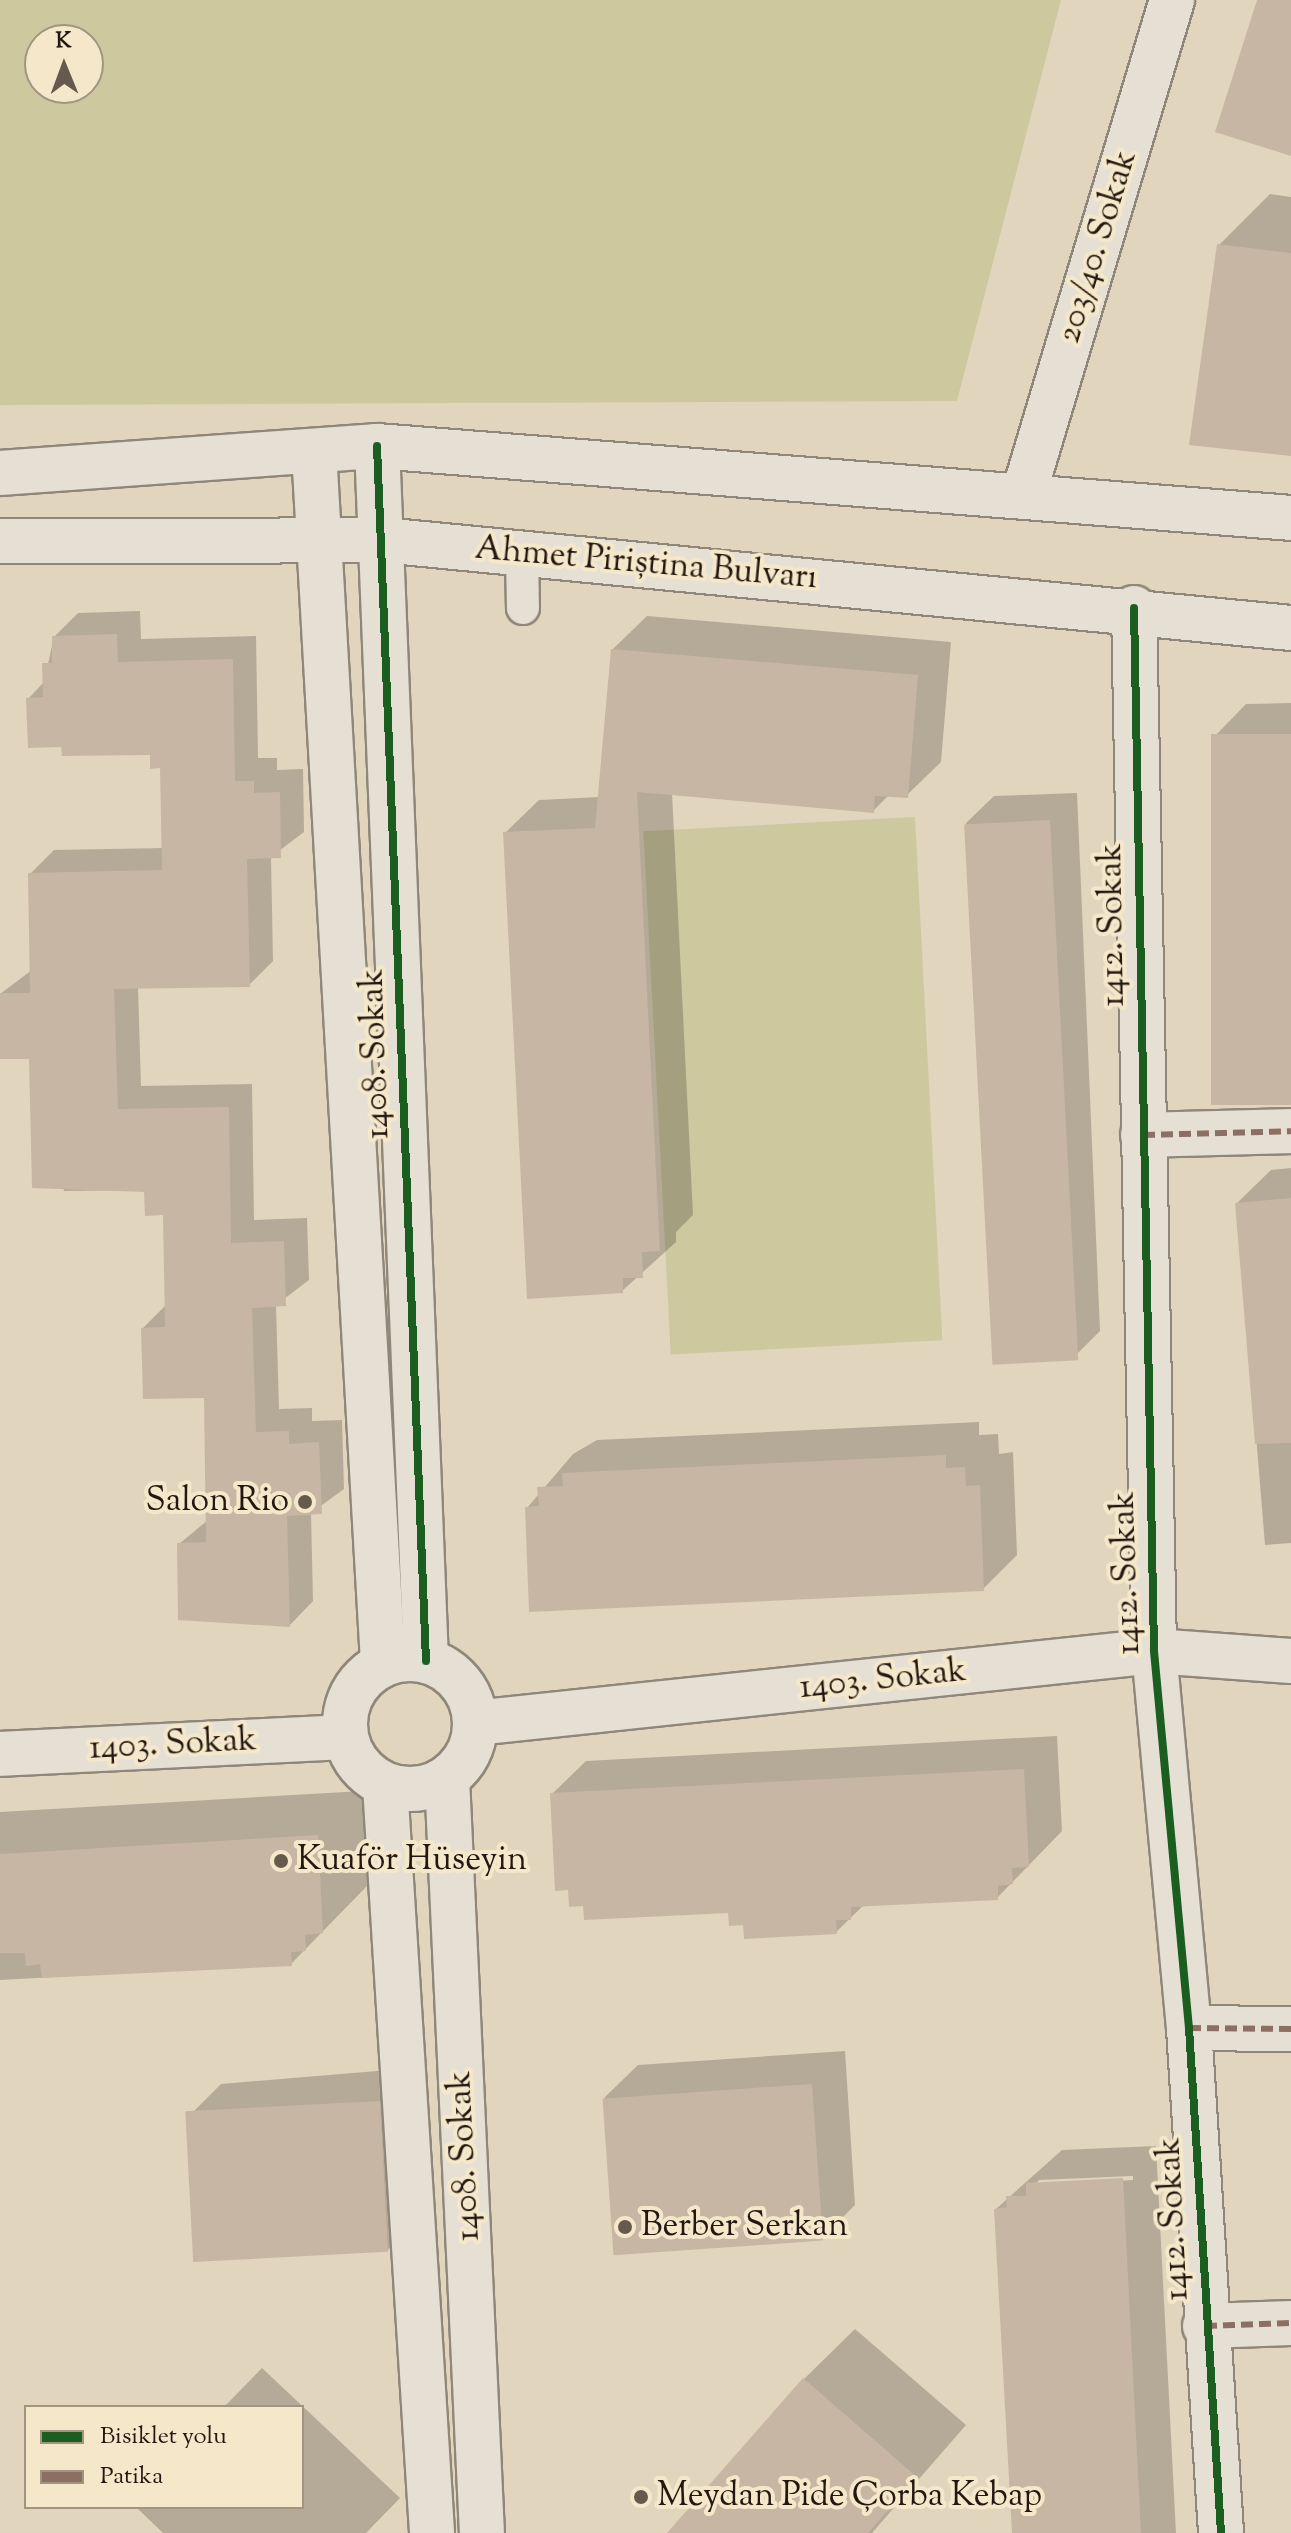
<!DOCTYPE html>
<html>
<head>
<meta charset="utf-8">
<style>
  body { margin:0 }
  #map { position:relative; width:1291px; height:2533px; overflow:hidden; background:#e1d5bd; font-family:"Sorts Mill Goudy",serif }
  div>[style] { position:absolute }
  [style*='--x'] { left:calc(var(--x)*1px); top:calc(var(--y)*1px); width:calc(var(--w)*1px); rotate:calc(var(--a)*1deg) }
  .green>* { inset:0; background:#cec89f; transform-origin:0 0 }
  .shadow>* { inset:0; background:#0003 }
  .building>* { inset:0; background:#c8b6a5; transform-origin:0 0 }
  .roads { filter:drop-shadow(2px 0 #8f8779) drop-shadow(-2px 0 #8f8779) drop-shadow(0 2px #8f8779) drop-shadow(0 -2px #8f8779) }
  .lane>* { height:32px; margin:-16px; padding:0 16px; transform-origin:16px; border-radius:16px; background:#e6e0d4 }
  .street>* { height:44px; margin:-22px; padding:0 22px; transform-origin:22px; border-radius:22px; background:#e6e0d4 }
  .secondary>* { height:44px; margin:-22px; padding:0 22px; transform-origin:22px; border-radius:22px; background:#e6e0d4 }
  .secondary>.ring { margin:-22px; padding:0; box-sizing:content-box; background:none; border:44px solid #e6e0d4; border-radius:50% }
  .quiet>* { height:6px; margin-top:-3px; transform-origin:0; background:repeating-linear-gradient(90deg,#8d6e63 0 12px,transparent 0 18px) }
  .cycleway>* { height:8px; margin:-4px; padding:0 4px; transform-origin:4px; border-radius:4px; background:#1b5e20 }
  .dots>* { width:22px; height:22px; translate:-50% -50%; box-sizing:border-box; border:4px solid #f5e8ca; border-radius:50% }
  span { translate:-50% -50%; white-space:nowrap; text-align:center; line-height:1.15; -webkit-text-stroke:8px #f5e8ca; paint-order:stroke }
  .street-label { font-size:34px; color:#231811 }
  .poi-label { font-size:34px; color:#231811 }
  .right { translate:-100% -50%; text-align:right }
  .left { translate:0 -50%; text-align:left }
  .legend { position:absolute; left:24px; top:2405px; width:280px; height:104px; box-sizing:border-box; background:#f5e8ca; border:2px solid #a19580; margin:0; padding:10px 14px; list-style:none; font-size:24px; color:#231811 }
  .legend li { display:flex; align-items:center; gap:16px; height:40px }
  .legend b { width:40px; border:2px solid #a19580 }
  .north { position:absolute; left:24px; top:24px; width:80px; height:80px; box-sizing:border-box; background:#f5e8ca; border:2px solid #a19580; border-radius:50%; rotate:359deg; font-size:22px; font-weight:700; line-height:32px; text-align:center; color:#231811 }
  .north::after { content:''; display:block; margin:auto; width:28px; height:36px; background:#665a4d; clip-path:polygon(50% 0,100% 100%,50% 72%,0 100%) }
</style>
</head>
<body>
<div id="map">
  <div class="green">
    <i style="clip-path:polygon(evenodd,0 0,1061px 0,957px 401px,0 405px,0 0,40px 40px,88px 40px,88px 88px,40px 88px,40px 40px)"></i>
    <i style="left:915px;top:817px;width:524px;height:272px;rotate:87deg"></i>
  </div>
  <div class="shadow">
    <i style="clip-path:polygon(1270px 194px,1291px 197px,1291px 454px,1219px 245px)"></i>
    <i style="clip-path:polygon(140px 611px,141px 639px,256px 636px,258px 758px,277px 758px,277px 770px,303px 769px,304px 832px,271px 857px,273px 961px,249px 985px,138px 987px,141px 1086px,252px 1084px,254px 1220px,307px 1218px,309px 1280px,276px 1305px,279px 1409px,312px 1408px,312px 1421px,342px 1420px,344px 1489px,311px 1513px,313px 1601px,290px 1625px,179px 1544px,208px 1520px,206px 1395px,143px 1328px,166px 1305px,165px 1213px,146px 1190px,64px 1191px,31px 1057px,0 994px,32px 970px,30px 874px,54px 850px,164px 848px,162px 766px,152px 753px,63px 745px,28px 699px,44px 682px,54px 637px,78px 613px)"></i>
    <i style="clip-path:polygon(647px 616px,951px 642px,941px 762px,907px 795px,889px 795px,873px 811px,672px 793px,693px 1215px,676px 1232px,676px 1242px,622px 1291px,505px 833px,539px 800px,600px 797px,613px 649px)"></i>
    <i style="clip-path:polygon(1291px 703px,1291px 1103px,1213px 738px,1246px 704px)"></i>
    <i style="clip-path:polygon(1077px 793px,1100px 1331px,1073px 1358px,966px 823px,994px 796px)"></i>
    <i style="clip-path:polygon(1291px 1168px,1291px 1543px,1265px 1545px,1237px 1203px,1271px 1170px)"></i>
    <i style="clip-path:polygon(979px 1422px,979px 1435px,998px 1434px,999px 1454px,1013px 1452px,1017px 1555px,983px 1589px,527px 1508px,573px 1454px,597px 1440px)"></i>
    <i style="clip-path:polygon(1057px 1736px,1062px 1831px,997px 1898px,865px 1904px,836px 1932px,745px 1923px,730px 1911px,585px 1904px,552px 1794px,586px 1761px)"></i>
    <i style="clip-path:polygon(362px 1791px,367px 1886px,291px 1964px,0 1980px,0 1812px)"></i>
    <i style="clip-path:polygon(845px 2051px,855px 2205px,821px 2239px,604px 2098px,638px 2065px)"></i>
    <i style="clip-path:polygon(413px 2068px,422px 2216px,388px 2250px,188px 2117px,221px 2084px)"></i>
    <i style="clip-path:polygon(evenodd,1156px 2146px,1176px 2533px,1013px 2533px,996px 2209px,1062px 2150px,1156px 2146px,1133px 2176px,1133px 2180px,1035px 2185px,1039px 2180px,1133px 2176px)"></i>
    <i style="clip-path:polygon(855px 2329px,966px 2425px,872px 2533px,691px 2533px,804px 2379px)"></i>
    <i style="clip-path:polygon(262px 2368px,400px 2498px,366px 2533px,163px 2533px,136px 2507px,302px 2507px,302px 2407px,224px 2407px)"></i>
  </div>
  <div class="building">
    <i style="clip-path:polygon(1257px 0,1291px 0,1291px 156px,1215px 132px)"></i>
    <i style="clip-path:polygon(1217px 244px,1291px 253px,1291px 456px,1189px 445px)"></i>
    <i style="clip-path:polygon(117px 634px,118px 662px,233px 659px,235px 781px,254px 781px,254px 793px,280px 792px,281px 858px,247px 859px,250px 987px,114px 989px,118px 1109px,229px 1107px,231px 1243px,284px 1241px,286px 1306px,252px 1308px,256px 1432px,289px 1431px,289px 1444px,319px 1442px,322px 1514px,287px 1516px,290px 1627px,178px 1620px,177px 1543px,206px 1542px,204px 1398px,143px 1399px,141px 1328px,165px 1327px,163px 1215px,145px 1216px,144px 1192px,32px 1188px,29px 1059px,0 1059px,0 993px,30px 993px,28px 873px,162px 870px,160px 768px,150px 769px,150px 755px,62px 756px,61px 747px,28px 748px,26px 698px,43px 697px,42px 663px,52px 663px,52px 636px)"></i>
    <i style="clip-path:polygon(611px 649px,918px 675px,908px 798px,875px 796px,874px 813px,637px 792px,660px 1251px,642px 1252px,643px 1278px,623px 1278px,623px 1293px,527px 1299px,503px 832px,595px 828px)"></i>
    <i style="left:1291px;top:734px;width:371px;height:80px;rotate:90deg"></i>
    <i style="left:1050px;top:820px;width:541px;height:86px;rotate:87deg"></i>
    <i style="clip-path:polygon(1291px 1198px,1291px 1443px,1255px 1444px,1235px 1203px)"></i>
    <i style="clip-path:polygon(946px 1455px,946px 1468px,965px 1467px,966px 1486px,980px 1485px,984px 1591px,529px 1612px,525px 1507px,539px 1506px,537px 1487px,563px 1486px,562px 1473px)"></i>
    <i style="clip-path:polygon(1024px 1769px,1029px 1867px,1012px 1868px,1013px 1884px,998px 1886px,998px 1900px,851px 1907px,851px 1920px,836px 1920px,837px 1934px,744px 1939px,743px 1925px,729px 1926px,728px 1913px,584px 1920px,583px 1906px,569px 1907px,568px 1890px,555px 1891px,550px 1793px)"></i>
    <i style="clip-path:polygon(318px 1835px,323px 1933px,305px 1935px,306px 1951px,291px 1952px,292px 1966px,42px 1978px,40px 1964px,26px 1966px,25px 1953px,0 1953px,0 1854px)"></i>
    <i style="left:812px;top:2084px;width:157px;height:210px;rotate:86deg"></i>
    <i style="left:380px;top:2101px;width:151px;height:195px;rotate:87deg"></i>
    <i style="clip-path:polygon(1123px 2178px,1141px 2533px,1012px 2533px,994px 2209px,1007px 2207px,1006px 2196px,1026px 2196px,1026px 2183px)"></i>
    <i style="clip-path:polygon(803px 2378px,917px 2477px,868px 2533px,667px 2533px)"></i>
  </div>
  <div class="roads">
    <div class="lane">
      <i style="--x:522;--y:553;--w:55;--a:89"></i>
    </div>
    <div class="street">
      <i style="--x:1024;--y:493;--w:515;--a:-73.29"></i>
      <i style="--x:1134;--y:608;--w:1043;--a:88.9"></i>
      <i style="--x:1154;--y:1651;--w:379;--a:84.7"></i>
      <i style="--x:1189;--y:2028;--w:506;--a:86.37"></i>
      <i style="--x:1143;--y:1135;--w:148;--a:-1.5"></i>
      <i style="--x:475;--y:1723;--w:683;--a:-6.05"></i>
      <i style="--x:1154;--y:1651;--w:137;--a:4.2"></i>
      <i style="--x:0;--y:1754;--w:345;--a:-2.8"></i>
      <i style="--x:1189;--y:2028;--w:102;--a:0.6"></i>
      <i style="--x:1205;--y:2326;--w:86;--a:-2"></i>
    </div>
    <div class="secondary">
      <i style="--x:377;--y:446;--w:1216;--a:87.69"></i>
      <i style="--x:314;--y:451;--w:1215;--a:86.74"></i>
      <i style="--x:0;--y:473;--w:378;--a:-4.1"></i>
      <i style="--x:377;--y:446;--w:917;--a:4.5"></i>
      <i style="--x:0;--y:541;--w:382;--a:-0.1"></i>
      <i style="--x:382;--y:540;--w:913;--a:5.53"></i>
      <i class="ring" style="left:345px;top:1659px;width:86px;height:86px"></i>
      <i style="--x:447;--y:1778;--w:756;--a:87.35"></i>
      <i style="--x:385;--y:1785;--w:749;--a:86.4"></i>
    </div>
  </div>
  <div class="quiet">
    <i style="--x:1143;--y:1135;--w:148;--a:-1.5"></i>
    <i style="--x:1189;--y:2028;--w:102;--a:0.6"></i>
    <i style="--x:1205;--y:2326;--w:86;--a:-2"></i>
  </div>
  <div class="cycleway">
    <i style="--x:377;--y:446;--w:1216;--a:87.69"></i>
    <i style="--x:1134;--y:608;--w:1043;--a:88.9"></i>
    <i style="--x:1154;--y:1651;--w:379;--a:84.7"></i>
    <i style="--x:1189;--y:2028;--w:506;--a:86.37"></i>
  </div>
  <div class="dots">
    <i style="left:305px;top:1502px;background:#665a4d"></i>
    <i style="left:281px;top:1861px;background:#665a4d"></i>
    <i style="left:625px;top:2227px;background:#665a4d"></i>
    <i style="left:641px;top:2497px;background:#665a4d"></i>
  </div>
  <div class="street-label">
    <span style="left:1098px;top:247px;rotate:-73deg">203/40. Sokak</span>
    <span style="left:646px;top:564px;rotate:5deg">Ahmet Piriştina Bulvarı</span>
    <span style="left:1113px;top:925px;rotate:-91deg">1412. Sokak</span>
    <span style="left:376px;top:1054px;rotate:-92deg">1408. Sokak</span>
    <span style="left:1127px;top:1573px;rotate:-92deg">1412. Sokak</span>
    <span style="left:883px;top:1680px;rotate:-6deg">1403. Sokak</span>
    <span style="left:173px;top:1745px;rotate:-3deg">1403. Sokak</span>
    <span style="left:465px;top:2156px;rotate:-93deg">1408. Sokak</span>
    <span style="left:1174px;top:2219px;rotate:-93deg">1412. Sokak</span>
  </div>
  <div class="poi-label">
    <span class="right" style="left:289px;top:1502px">Salon Rio</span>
    <span class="left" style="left:297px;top:1861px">Kuaför Hüseyin</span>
    <span class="left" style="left:641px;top:2227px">Berber Serkan</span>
    <span class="left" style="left:657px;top:2497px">Meydan Pide Çorba Kebap</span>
  </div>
  <ul class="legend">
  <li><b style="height:10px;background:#1b5e20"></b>Bisiklet yolu</li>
  <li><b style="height:10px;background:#8d6e63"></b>Patika</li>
  </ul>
  <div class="north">K</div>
</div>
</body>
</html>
